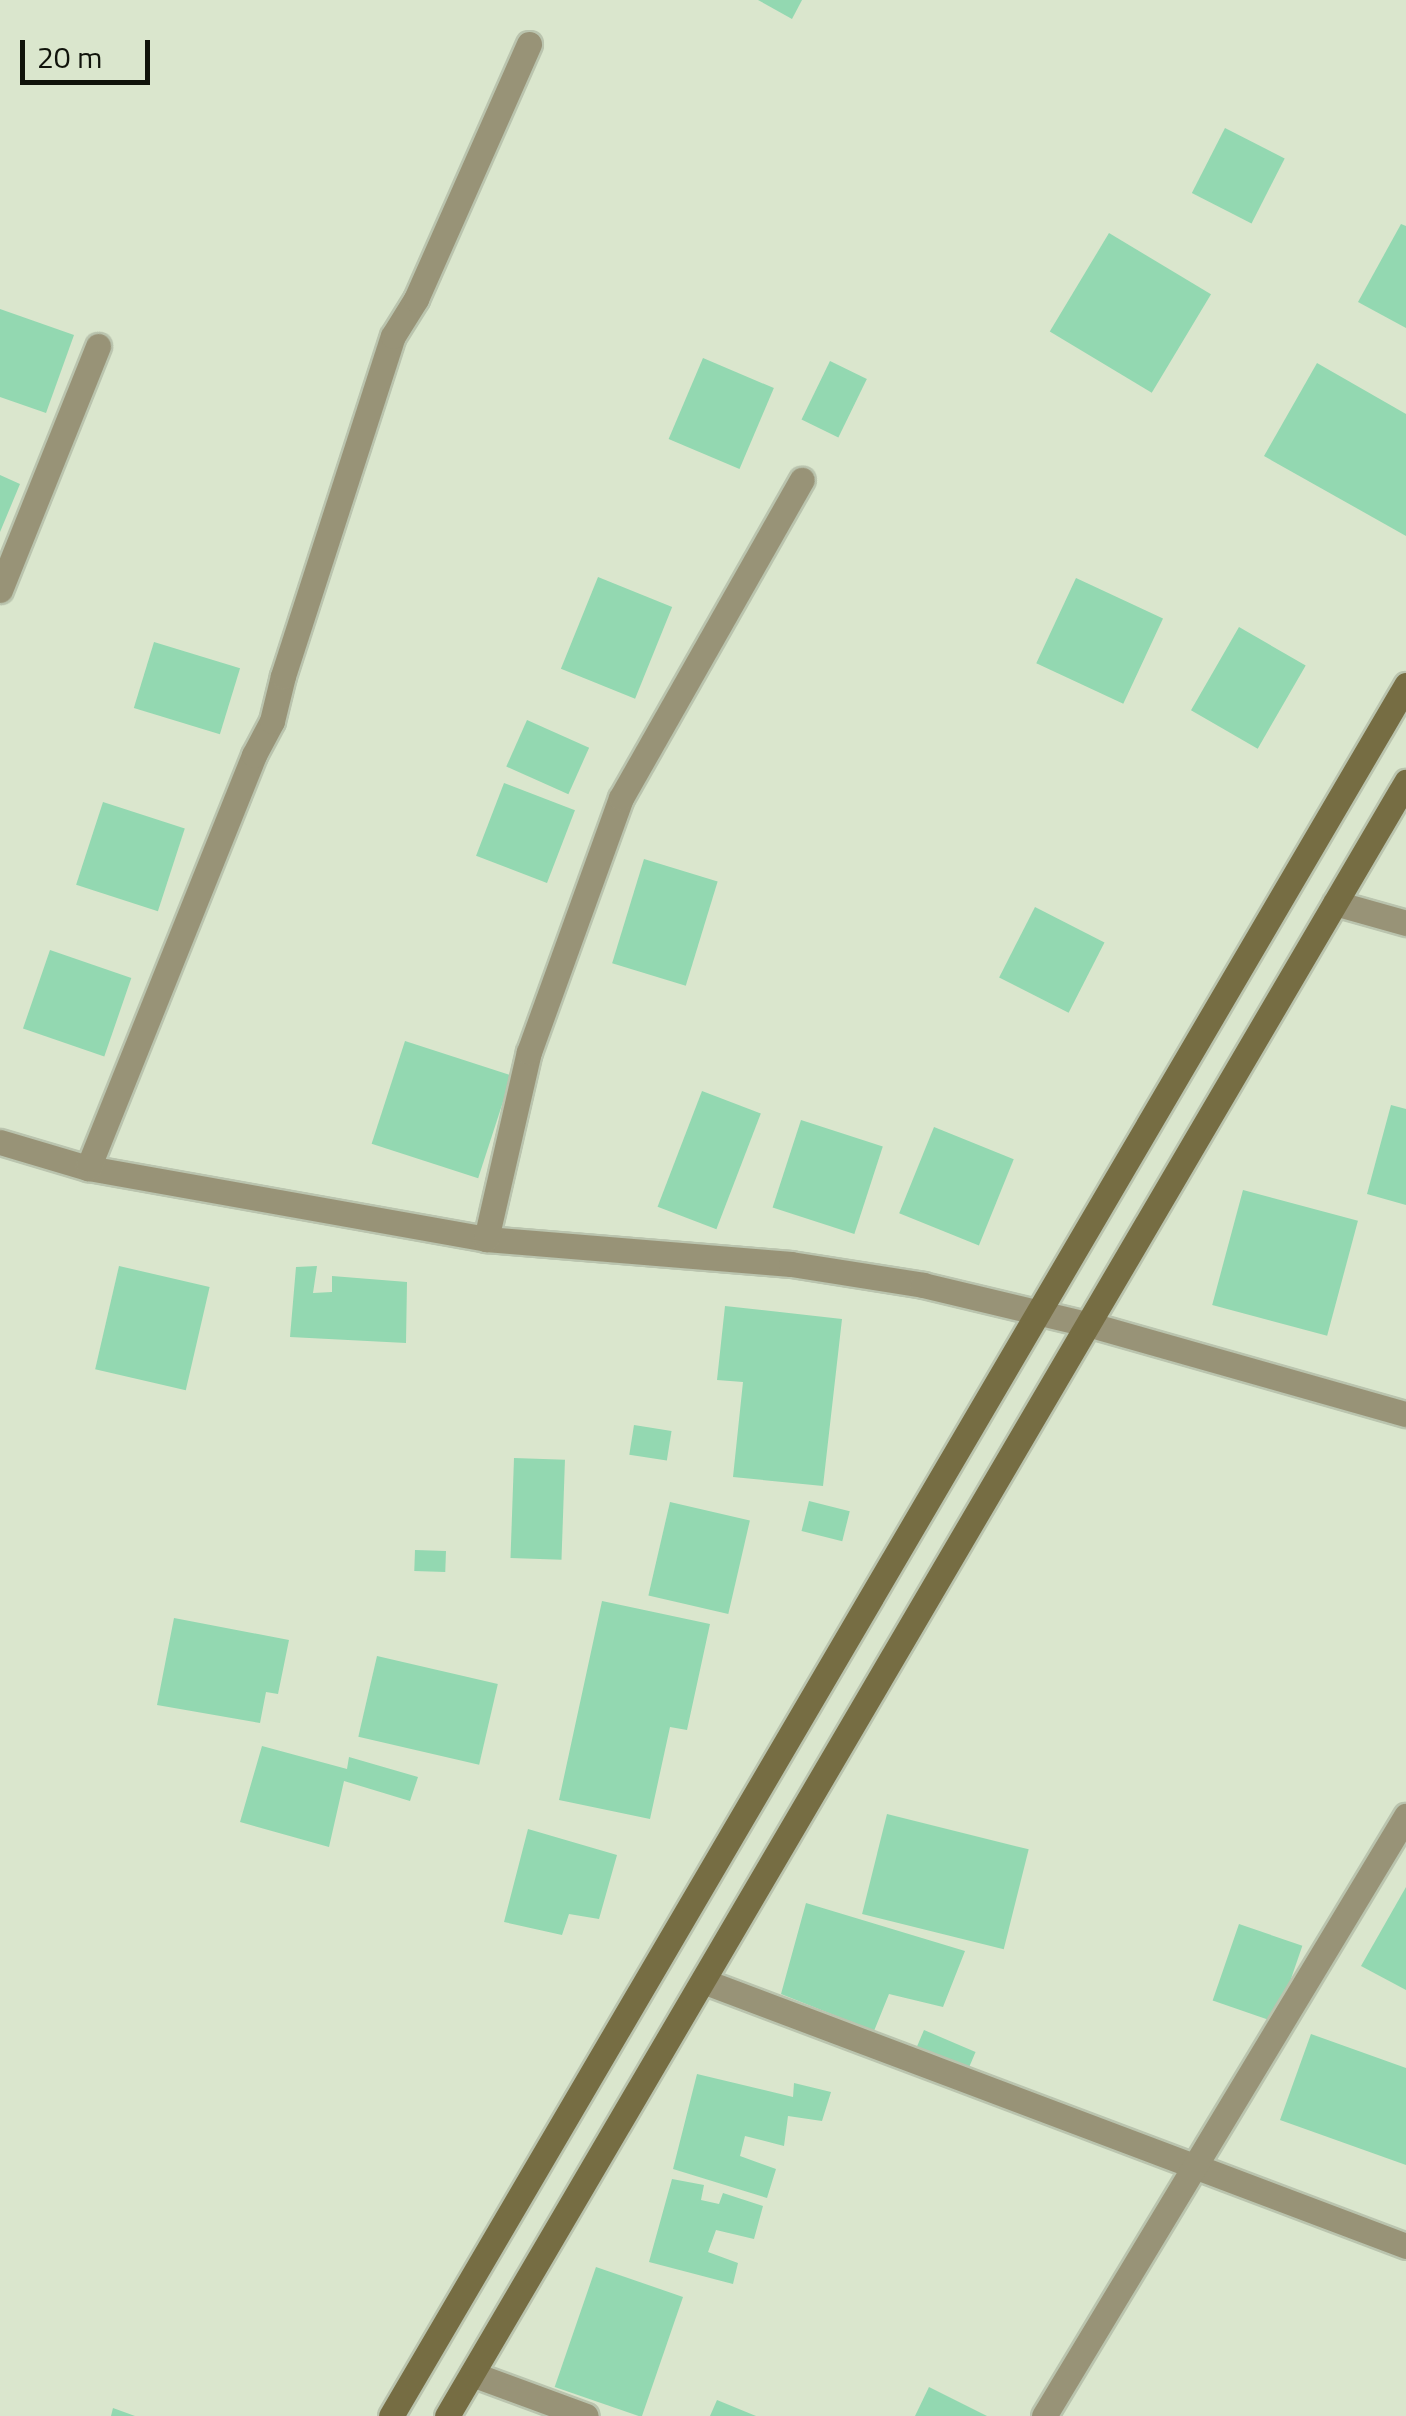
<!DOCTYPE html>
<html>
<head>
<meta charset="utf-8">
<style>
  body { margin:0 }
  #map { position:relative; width:1406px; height:2416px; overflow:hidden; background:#dae6cd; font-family:"Titillium Web",sans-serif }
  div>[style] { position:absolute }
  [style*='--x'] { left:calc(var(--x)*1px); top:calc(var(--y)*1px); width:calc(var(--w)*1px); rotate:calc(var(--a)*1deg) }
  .building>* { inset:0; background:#93d8b1; transform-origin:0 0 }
  .roads { filter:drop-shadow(2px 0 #bac4ae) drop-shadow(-2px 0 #bac4ae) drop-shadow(0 2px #bac4ae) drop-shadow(0 -2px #bac4ae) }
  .street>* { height:25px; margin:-12.5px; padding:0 12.5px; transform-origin:12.5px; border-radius:12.5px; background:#989377 }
  .secondary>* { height:25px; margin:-12.5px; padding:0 12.5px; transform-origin:12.5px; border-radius:12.5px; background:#766d43 }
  span { translate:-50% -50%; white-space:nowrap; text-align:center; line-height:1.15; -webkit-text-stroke:8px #dae6cd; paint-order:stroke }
  .scale { position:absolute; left:20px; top:40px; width:130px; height:45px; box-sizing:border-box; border:5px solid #10130b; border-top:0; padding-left:12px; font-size:30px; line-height:35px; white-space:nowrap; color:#10130b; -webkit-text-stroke:8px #dae6cd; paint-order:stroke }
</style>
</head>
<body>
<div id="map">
  <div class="building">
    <i style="clip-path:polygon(758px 0,802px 0,792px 19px)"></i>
    <i style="left:1225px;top:128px;width:67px;height:73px;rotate:27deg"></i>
    <i style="clip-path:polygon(1401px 224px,1406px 226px,1406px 328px,1358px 302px)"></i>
    <i style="left:1109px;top:233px;width:119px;height:115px;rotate:31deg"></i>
    <i style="clip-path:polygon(0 309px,74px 335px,46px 413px,0 397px)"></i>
    <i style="left:703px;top:358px;width:77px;height:88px;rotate:23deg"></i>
    <i style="left:830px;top:361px;width:41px;height:65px;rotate:26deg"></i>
    <i style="clip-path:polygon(1317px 363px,1406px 414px,1406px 536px,1264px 456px)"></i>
    <i style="clip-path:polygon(0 475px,20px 484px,0 532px)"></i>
    <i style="left:598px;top:577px;width:80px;height:99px;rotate:22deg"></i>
    <i style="left:1076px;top:578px;width:96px;height:94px;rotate:25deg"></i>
    <i style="left:1239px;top:627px;width:77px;height:96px;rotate:30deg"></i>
    <i style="left:154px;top:642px;width:90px;height:69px;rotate:17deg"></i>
    <i style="left:527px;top:720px;width:68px;height:51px;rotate:24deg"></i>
    <i style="left:504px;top:783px;width:76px;height:78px;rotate:21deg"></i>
    <i style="left:103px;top:802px;width:86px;height:87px;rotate:18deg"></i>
    <i style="left:644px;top:859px;width:77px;height:109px;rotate:17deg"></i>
    <i style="left:1035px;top:907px;width:78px;height:79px;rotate:27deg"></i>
    <i style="left:50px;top:950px;width:86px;height:83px;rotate:19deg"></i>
    <i style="left:405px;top:1041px;width:112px;height:108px;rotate:18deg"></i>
    <i style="left:702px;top:1091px;width:63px;height:124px;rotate:21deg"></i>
    <i style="clip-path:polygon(1391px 1105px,1406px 1109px,1406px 1205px,1367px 1194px)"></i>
    <i style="left:801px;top:1120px;width:86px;height:92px;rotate:18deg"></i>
    <i style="left:934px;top:1127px;width:86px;height:93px;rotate:22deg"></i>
    <i style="left:1243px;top:1190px;width:119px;height:119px;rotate:15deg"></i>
    <i style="left:119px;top:1266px;width:93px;height:106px;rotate:13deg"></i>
    <i style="clip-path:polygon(317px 1266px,313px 1293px,332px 1292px,332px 1276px,407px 1282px,406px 1343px,290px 1337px,296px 1267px)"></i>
    <i style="clip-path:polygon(725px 1306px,842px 1319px,823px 1486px,733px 1477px,743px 1382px,717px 1380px)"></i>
    <i style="left:634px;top:1425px;width:38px;height:30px;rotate:9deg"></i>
    <i style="left:514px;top:1458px;width:51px;height:100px;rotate:2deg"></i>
    <i style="left:809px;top:1501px;width:42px;height:31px;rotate:14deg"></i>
    <i style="left:670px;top:1502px;width:82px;height:96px;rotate:13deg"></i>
    <i style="left:415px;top:1550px;width:31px;height:21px;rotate:2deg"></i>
    <i style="clip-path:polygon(602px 1601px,710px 1624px,687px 1730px,670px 1727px,650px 1819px,559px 1800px)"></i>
    <i style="clip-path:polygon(174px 1618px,289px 1640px,278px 1694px,266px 1692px,260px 1723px,157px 1705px)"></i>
    <i style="left:377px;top:1656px;width:124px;height:83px;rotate:13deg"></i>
    <i style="clip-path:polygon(262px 1746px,347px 1769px,349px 1757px,418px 1777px,410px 1801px,344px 1781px,329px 1847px,240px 1822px)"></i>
    <i style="left:887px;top:1814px;width:146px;height:103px;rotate:14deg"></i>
    <i style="clip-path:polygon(528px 1829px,617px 1855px,599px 1919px,569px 1914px,562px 1935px,504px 1922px)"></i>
    <i style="clip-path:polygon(1406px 1887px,1406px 1990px,1361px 1966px)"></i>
    <i style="clip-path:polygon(806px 1903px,965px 1951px,943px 2007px,889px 1994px,874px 2031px,781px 1994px)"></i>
    <i style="left:1239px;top:1924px;width:67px;height:81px;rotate:19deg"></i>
    <i style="left:924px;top:2030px;width:56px;height:22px;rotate:23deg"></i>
    <i style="clip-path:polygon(1311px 2034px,1406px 2068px,1406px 2165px,1280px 2120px)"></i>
    <i style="clip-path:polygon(697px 2074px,793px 2097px,794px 2083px,831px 2092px,822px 2121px,788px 2116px,784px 2146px,745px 2136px,740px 2156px,776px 2169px,767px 2198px,673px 2169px)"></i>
    <i style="clip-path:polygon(672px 2179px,704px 2185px,701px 2200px,719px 2204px,723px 2193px,763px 2206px,754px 2239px,716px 2230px,708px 2252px,738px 2263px,733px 2284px,649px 2262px)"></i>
    <i style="left:596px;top:2267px;width:92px;height:127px;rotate:19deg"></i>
    <i style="clip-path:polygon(929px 2387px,987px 2416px,915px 2416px)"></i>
    <i style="clip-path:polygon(717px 2400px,756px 2416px,710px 2416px)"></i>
    <i style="clip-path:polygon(113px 2408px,135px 2416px,111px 2416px)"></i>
  </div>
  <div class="roads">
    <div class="street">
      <i style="--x:0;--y:590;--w:263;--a:-68.1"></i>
      <i style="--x:1335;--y:903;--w:74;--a:15.7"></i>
      <i style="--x:0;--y:1142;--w:92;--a:16.5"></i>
      <i style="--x:88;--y:1168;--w:404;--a:10.1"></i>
      <i style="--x:486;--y:1239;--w:306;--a:4.7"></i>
      <i style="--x:791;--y:1264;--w:134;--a:9"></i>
      <i style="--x:923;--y:1285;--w:169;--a:13.4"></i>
      <i style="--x:1087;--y:1324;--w:331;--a:15.8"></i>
      <i style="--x:88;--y:1168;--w:445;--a:-68.1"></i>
      <i style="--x:254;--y:755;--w:38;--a:-62"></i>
      <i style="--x:272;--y:721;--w:46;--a:-76.3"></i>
      <i style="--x:283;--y:676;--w:357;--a:-72.1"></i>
      <i style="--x:393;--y:336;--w:44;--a:-58.1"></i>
      <i style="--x:416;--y:299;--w:279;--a:-66.1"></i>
      <i style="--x:486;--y:1239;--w:192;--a:-77.1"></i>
      <i style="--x:529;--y:1052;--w:270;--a:-70.1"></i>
      <i style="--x:621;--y:798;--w:366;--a:-60.4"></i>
      <i style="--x:703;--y:1981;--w:751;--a:20.65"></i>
      <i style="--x:472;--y:2374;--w:121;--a:20.2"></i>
      <i style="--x:1044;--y:2416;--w:701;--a:-58.9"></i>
    </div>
    <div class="secondary">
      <i style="--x:391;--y:2416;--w:2007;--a:-59.61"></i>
      <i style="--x:447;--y:2416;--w:1895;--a:-59.59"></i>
    </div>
  </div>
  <div class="scale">20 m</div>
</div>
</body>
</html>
